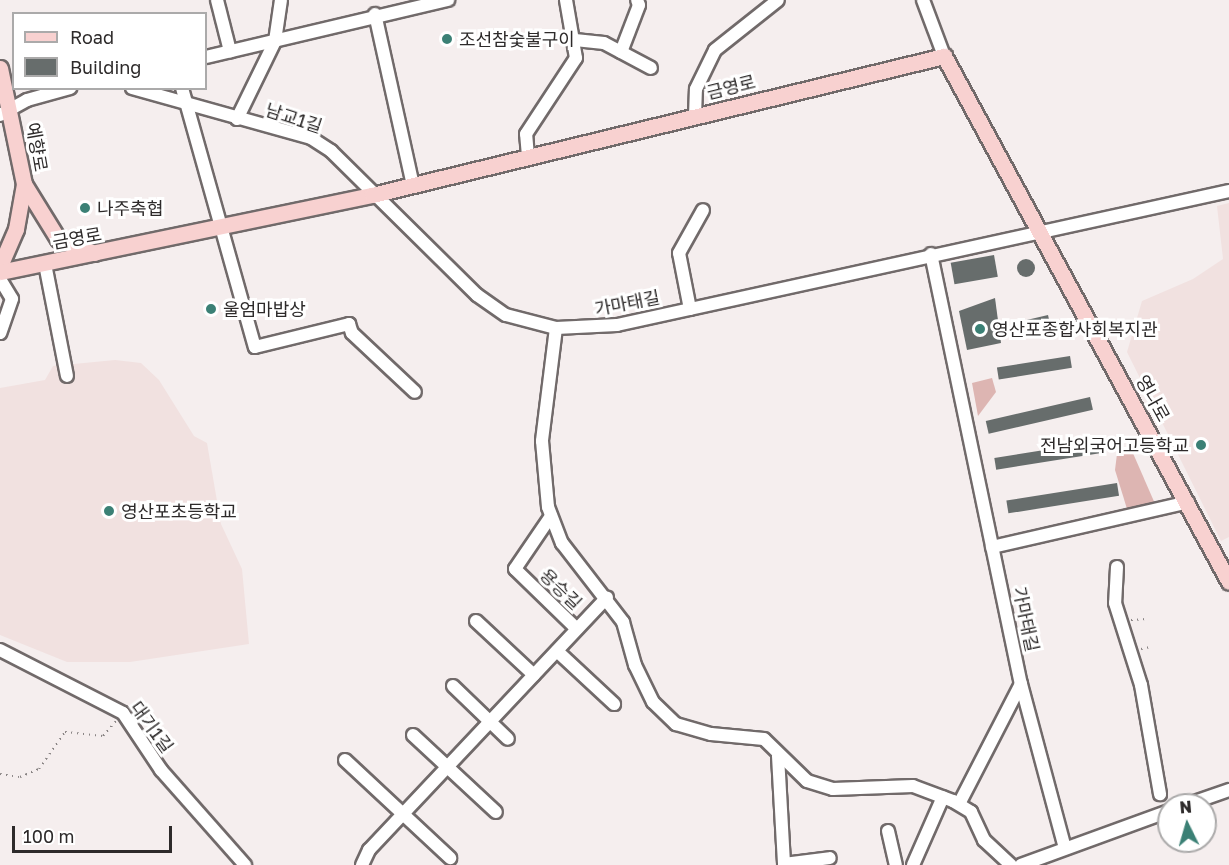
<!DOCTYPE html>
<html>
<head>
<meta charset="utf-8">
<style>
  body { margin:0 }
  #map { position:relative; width:1229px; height:865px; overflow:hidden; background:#f5eeee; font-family:"Golos Text","Noto Sans KR",sans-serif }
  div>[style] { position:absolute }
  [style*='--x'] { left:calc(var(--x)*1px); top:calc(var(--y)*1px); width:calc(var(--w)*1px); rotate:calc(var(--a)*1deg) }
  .built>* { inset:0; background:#f1e1e0 }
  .green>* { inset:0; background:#ddb5b2 }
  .building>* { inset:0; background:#676d6c; transform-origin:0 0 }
  .round { border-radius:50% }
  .path>* { height:2px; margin-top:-1px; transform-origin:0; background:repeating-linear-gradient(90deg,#898484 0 1.5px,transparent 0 6px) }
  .roads { filter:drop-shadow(2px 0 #716a6a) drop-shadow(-2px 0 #716a6a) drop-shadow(0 2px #716a6a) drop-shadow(0 -2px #716a6a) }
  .minor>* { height:12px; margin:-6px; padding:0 6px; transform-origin:6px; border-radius:6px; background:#fff }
  .major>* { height:15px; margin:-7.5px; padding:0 7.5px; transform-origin:7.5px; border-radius:7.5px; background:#f8d1d0 }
  .dots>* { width:16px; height:16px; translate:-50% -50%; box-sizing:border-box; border:3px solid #fff; border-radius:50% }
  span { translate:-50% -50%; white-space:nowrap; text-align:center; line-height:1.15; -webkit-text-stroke:6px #fff; paint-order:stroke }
  .poi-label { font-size:18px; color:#2d2a2a }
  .left { translate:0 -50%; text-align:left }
  .right { translate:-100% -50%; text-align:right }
  .street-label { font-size:18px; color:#2d2a2a }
  .legend { position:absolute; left:12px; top:12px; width:195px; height:78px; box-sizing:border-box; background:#fff; border:2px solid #abaaaa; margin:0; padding:8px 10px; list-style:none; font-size:18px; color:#2d2a2a }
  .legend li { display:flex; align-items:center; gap:12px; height:30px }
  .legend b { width:30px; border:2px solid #abaaaa }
  .north { position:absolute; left:1157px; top:793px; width:60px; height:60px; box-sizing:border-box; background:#fff; border:2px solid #abaaaa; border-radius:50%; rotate:355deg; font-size:16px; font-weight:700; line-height:24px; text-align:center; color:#2d2a2a }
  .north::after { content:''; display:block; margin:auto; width:21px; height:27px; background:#3b8075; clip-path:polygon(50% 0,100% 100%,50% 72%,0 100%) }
  .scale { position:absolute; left:12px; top:826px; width:160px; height:27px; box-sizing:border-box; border:3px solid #2d2a2a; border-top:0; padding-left:8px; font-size:18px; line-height:21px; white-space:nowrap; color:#2d2a2a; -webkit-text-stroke:4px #fff; paint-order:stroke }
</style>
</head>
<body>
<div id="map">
  <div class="built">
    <i style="clip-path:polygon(1229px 203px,1229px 537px,1221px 541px,1127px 352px,1142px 301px,1193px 279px,1223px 259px,1217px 206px)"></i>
    <i style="clip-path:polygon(115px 360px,141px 363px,159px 380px,194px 436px,207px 443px,221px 524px,242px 569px,249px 644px,130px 662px,67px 662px,0 635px,0 388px,45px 380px,53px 366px)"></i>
  </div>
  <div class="green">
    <i style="clip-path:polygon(992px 378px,996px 392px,978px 416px,972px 383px)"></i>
    <i style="clip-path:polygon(1132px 451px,1156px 506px,1128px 512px,1115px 470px,1117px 454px)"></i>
  </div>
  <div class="building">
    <i style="left:994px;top:255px;width:22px;height:44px;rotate:80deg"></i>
    <i class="round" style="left:1017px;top:259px;width:18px;height:18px"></i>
    <i style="clip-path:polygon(995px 298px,1001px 343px,967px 350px,959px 311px)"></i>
    <i style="left:1048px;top:315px;width:13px;height:36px;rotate:77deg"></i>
    <i style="left:1070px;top:356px;width:12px;height:74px;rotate:81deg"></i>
    <i style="left:1090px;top:397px;width:13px;height:107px;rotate:77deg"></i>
    <i style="left:1101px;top:441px;width:12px;height:108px;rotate:81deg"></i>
    <i style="left:1117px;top:483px;width:13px;height:112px;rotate:81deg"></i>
  </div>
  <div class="path">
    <i style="--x:1131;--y:620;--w:15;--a:-4"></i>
    <i style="--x:1141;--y:649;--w:9;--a:-13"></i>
    <i style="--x:0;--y:774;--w:20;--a:9"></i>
    <i style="--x:20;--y:777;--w:21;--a:-23"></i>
    <i style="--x:39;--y:769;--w:45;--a:-54.9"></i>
    <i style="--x:65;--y:732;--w:38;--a:6"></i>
    <i style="--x:103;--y:736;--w:20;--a:-49"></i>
  </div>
  <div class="roads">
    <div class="minor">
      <i style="--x:217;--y:0;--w:53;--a:75.7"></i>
      <i style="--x:923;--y:0;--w:60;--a:69.4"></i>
      <i style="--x:375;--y:14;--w:175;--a:77.5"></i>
      <i style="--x:575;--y:40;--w:29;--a:6"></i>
      <i style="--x:604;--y:43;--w:53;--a:28"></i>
      <i style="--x:621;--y:52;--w:50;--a:-69"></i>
      <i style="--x:639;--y:5;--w:5;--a:-112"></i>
      <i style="--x:206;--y:57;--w:249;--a:-13.3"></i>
      <i style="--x:132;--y:88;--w:186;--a:15.6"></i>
      <i style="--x:311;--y:138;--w:24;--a:33"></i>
      <i style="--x:331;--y:151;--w:205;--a:44.6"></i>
      <i style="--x:477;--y:295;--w:35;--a:35"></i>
      <i style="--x:506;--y:315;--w:52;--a:14.6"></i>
      <i style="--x:556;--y:328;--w:61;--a:-2.8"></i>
      <i style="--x:617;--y:325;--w:626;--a:-12.35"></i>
      <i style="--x:182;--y:88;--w:269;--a:74.3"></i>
      <i style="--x:255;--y:347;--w:97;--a:-13.7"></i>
      <i style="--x:349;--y:324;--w:9;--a:72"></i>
      <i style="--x:352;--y:333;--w:86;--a:43.1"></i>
      <i style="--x:0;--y:115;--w:31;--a:-29"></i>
      <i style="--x:27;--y:100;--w:45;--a:-15.6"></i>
      <i style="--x:695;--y:116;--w:27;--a:-88"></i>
      <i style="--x:696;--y:89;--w:43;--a:-64"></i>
      <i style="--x:715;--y:50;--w:80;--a:-38.4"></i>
      <i style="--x:237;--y:119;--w:87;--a:-64"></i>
      <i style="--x:275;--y:41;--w:41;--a:-81.7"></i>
      <i style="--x:528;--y:156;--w:22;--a:-95"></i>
      <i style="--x:526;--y:134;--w:91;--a:-56.7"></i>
      <i style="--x:576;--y:58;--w:59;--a:-99.8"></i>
      <i style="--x:931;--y:254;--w:439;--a:78.2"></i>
      <i style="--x:1021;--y:684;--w:170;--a:75"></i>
      <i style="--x:45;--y:264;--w:114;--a:78.9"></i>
      <i style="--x:0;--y:279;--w:23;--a:59"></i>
      <i style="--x:12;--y:299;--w:36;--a:109"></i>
      <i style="--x:690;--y:309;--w:57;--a:-101.1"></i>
      <i style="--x:679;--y:253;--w:49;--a:-60.8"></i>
      <i style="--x:556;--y:328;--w:114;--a:97.1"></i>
      <i style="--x:542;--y:441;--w:66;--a:84.8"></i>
      <i style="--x:548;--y:507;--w:39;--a:69"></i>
      <i style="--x:562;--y:543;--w:100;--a:52.3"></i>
      <i style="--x:623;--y:622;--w:45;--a:74.4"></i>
      <i style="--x:635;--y:665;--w:41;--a:64.1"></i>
      <i style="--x:653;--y:702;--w:32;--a:44"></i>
      <i style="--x:676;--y:724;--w:36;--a:16"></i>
      <i style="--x:711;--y:734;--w:53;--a:5.4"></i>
      <i style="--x:764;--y:739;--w:60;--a:44.3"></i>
      <i style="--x:807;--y:781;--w:27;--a:17"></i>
      <i style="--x:833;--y:789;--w:80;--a:-2.1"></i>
      <i style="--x:913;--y:786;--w:43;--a:20.6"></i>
      <i style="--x:953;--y:801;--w:21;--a:31"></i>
      <i style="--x:971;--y:812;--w:31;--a:65"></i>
      <i style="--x:984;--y:840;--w:37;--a:43"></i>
      <i style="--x:551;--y:516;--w:64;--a:124.2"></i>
      <i style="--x:515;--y:569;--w:86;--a:44.1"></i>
      <i style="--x:992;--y:547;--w:201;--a:-12.9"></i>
      <i style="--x:1117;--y:567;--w:36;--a:93"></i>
      <i style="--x:1115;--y:603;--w:86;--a:72.4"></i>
      <i style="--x:1141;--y:685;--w:111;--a:80.1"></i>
      <i style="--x:476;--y:621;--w:79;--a:43"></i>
      <i style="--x:0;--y:650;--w:138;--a:27.1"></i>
      <i style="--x:123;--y:713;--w:69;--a:56.3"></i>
      <i style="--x:161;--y:770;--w:127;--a:48.5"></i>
      <i style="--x:557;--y:651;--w:78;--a:42.9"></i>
      <i style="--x:453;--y:686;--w:76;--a:43.9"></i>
      <i style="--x:413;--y:735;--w:113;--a:42.9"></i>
      <i style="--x:778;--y:756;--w:109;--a:86.8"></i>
      <i style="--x:345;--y:760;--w:144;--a:43"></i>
      <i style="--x:959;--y:804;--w:135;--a:-62.7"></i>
      <i style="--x:1186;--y:805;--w:46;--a:-19.2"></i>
      <i style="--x:888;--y:831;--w:35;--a:77"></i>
      <i style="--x:784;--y:864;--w:46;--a:-7.4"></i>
      <i style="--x:362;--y:865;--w:17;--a:-65"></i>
      <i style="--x:369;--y:850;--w:347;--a:-46.7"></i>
      <i style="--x:913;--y:865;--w:74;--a:-66.2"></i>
      <i style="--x:1021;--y:865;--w:158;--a:-20"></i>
    </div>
    <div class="major">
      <i style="--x:0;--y:68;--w:118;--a:78.3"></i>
      <i style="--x:24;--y:184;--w:46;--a:100.1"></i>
      <i style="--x:16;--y:229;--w:40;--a:113.4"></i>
      <i style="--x:24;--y:184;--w:65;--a:58.3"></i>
      <i style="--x:58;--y:239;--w:39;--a:21"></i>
      <i style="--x:0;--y:272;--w:380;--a:-11.7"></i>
      <i style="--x:372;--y:195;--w:589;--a:-13.66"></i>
      <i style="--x:944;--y:56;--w:598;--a:61.55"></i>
    </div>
  </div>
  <div class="dots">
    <i style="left:447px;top:39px;background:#3b8075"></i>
    <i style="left:85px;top:208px;background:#3b8075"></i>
    <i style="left:211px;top:309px;background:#3b8075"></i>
    <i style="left:980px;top:329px;background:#3b8075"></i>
    <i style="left:1201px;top:445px;background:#3b8075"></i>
    <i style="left:109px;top:511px;background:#3b8075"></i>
  </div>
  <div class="poi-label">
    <span class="left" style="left:459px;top:39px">조선참숯불구이</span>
    <span class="left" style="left:97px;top:208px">나주축협</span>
    <span class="left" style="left:223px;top:309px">울엄마밥상</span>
    <span class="left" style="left:992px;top:329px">영산포종합사회복지관</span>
    <span class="right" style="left:1189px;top:445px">전남외국어고등학교</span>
    <span class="left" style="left:121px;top:511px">영산포초등학교</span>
  </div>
  <div class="street-label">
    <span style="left:731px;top:87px;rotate:-14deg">금영로</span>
    <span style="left:294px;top:118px;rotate:18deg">남교1길</span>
    <span style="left:37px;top:147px;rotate:80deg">예향로</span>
    <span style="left:77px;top:238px;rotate:-10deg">금영로</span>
    <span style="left:627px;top:303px;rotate:-11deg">가마태길</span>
    <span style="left:1153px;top:398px;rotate:61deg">영나로</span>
    <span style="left:561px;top:589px;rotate:44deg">용승길</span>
    <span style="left:1026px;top:619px;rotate:78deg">가마태길</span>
    <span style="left:152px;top:727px;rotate:54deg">대기1길</span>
  </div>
  <ul class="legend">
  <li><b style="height:8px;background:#f8d1d0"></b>Road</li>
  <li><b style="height:16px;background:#676d6c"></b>Building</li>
  </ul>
  <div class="north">N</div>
  <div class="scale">100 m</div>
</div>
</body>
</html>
